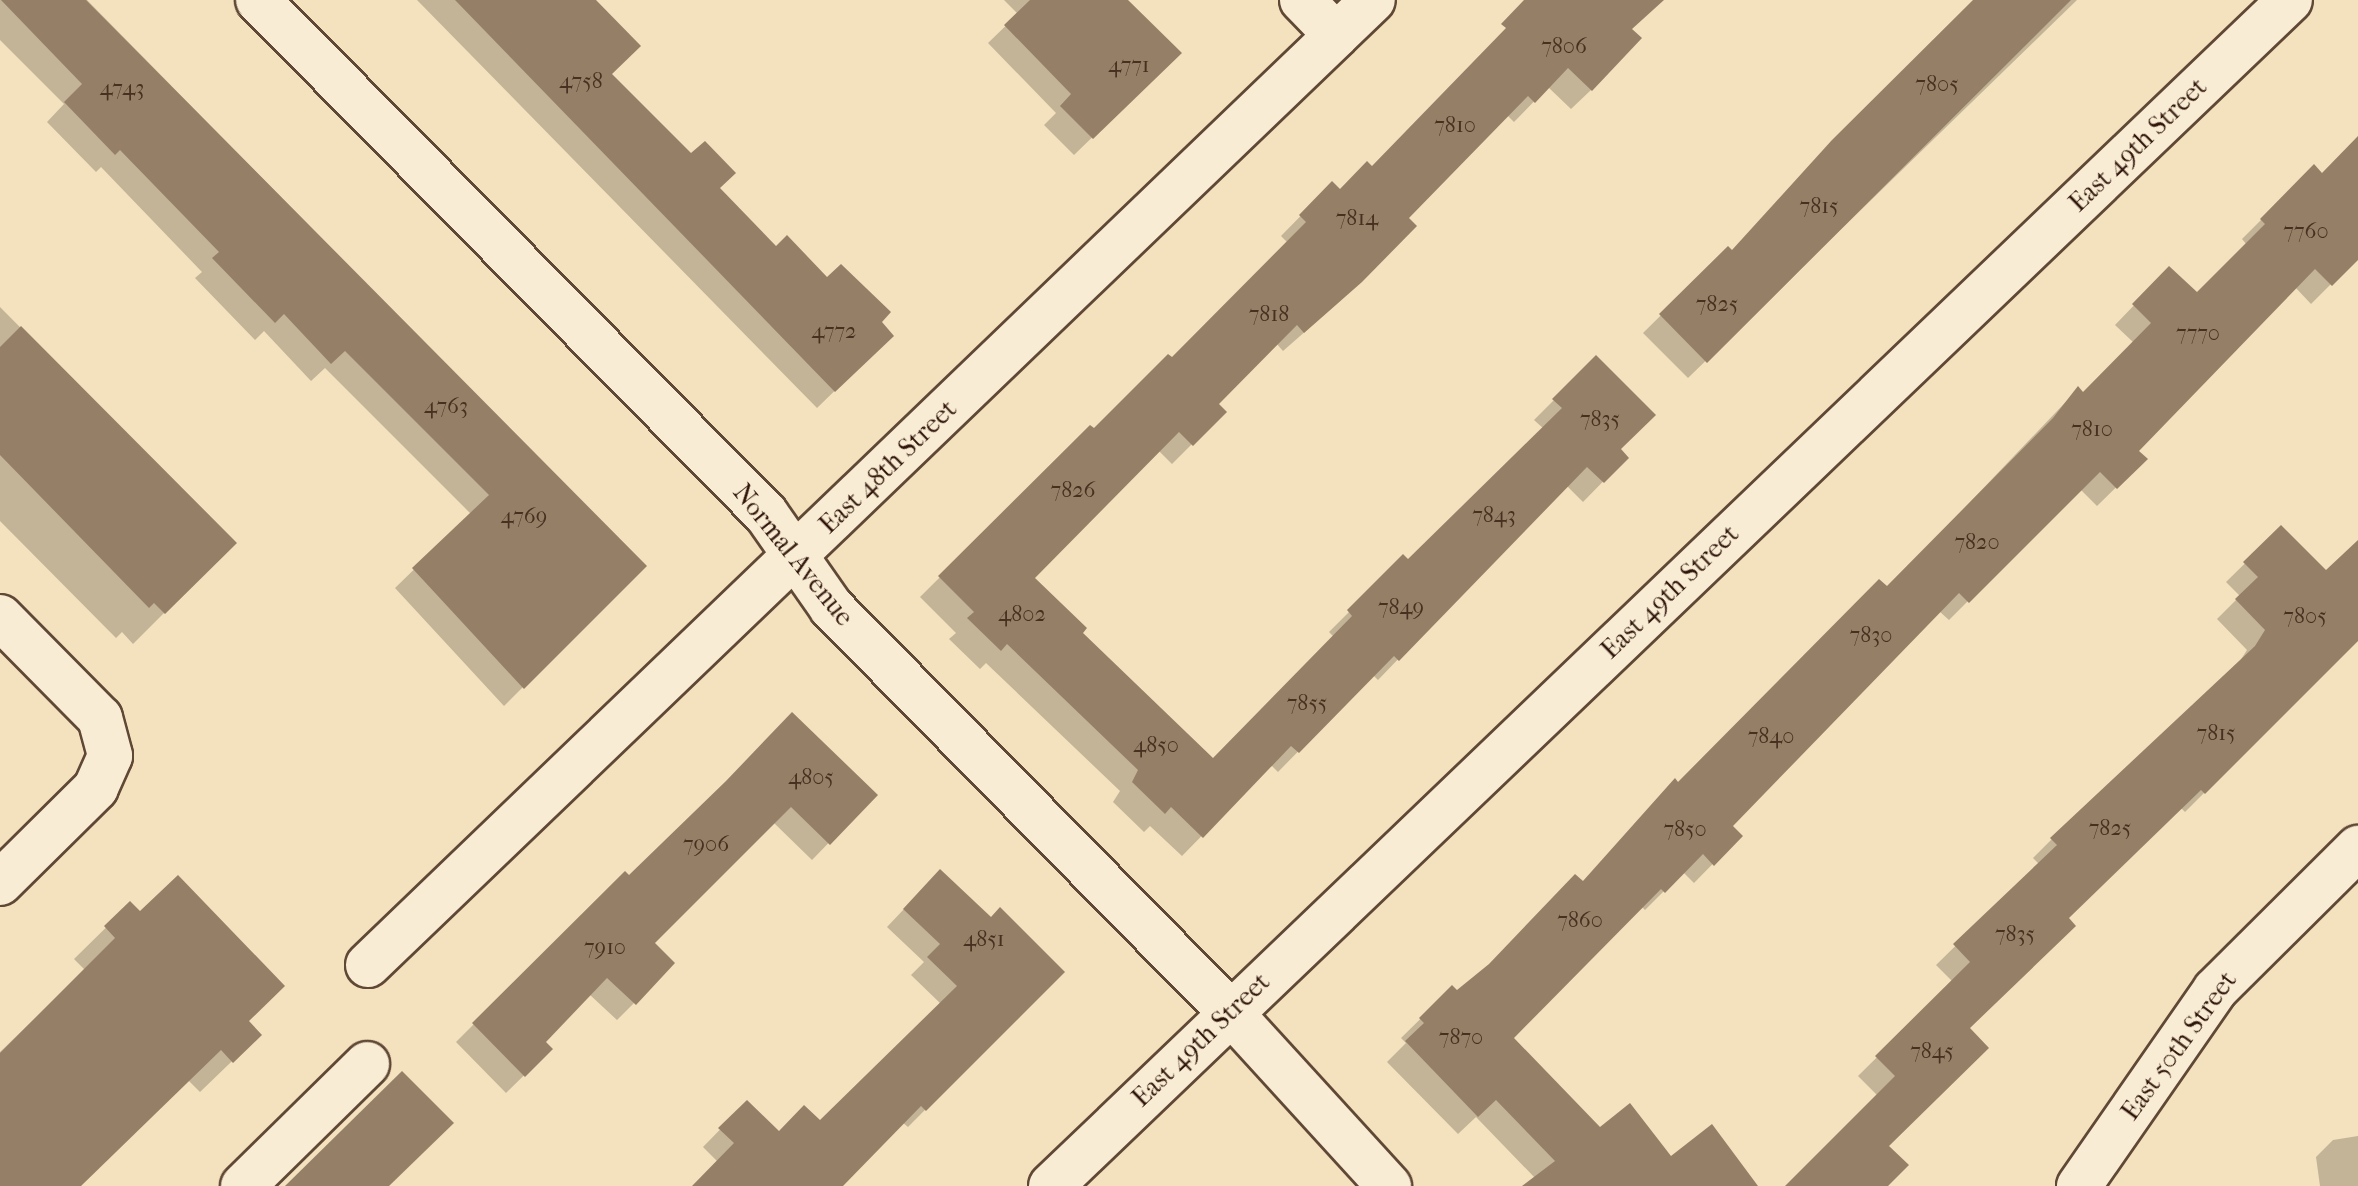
<!DOCTYPE html>
<html>
<head>
<meta charset="utf-8">
<style>
  body { margin:0 }
  #map { position:relative; width:2358px; height:1186px; overflow:hidden; background:#f4e1bd; font-family:"IM FELL French Canon",serif }
  div>[style] { position:absolute }
  [style*='--x'] { left:calc(var(--x)*1px); top:calc(var(--y)*1px); width:calc(var(--w)*1px); rotate:calc(var(--a)*1deg) }
  .shadow>* { inset:0; background:#0003 }
  .building>* { inset:0; background:#957f67 }
  .roads { filter:drop-shadow(2px 0 #604836) drop-shadow(-2px 0 #604836) drop-shadow(0 2px #604836) drop-shadow(0 -2px #604836) }
  .minor>* { height:44px; margin:-22px; padding:0 22px; transform-origin:22px; border-radius:22px; background:#f8ecd4 }
  span { translate:-50% -50%; white-space:nowrap; text-align:center; line-height:1.15; -webkit-text-stroke:6px #f8ecd4; paint-order:stroke }
  .number-label { font-size:22px; color:#483020 }
  .number-label span { -webkit-text-stroke-width:0 }
  .street-label { font-size:26px; color:#2f1509 }
</style>
</head>
<body>
<div id="map">
  <div class="shadow">
    <i style="clip-path:polygon(0 0,87px 0,644px 566px,504px 706px,395px 588px,471px 514px,325px 368px,311px 381px,264px 331px,255px 340px,195px 278px,202px 272px,101px 167px,96px 172px,47px 122px,64px 104px,0 40px)"></i>
    <i style="clip-path:polygon(417px 0,594px 0,609px 74px,776px 249px,827px 280px,891px 336px,817px 408px)"></i>
    <i style="clip-path:polygon(1004px 0,1127px 0,1179px 53px,1074px 155px,1044px 125px,1056px 113px,988px 43px,1018px 14px)"></i>
    <i style="clip-path:polygon(1541px 0,1662px 0,1630px 30px,1591px 90px,1571px 109px,1548px 87px,1514px 122px,1507px 115px,1406px 218px,1340px 301px,1283px 351px,1276px 343px,1216px 404px,1224px 412px,1172px 464px,1158px 450px,1033px 578px,1080px 633px,1213px 761px,1334px 637px,1329px 632px,1384px 577px,1408px 561px,1544px 429px,1534px 420px,1596px 358px,1618px 449px,1626px 458px,1583px 502px,1566px 485px,1378px 680px,1373px 675px,1278px 772px,1271px 765px,1182px 856px,1150px 826px,1144px 832px,1113px 802px,1120px 791px,986px 663px,980px 669px,949px 639px,956px 633px,920px 597px,1090px 428px,1094px 431px,1172px 360px,1288px 243px,1281px 236px,1332px 184px,1340px 191px,1372px 169px)"></i>
    <i style="clip-path:polygon(1981px 0,2077px 0,1688px 378px,1643px 333px,1728px 249px,1731px 252px)"></i>
    <i style="clip-path:polygon(2358px 139px,2358px 257px,2311px 304px,2295px 287px,2137px 451px,2145px 459px,2097px 506px,2080px 489px,1949px 620px,1939px 611px,1730px 826px,1740px 836px,1694px 883px,1683px 872px,1645px 910px,1641px 906px,1511px 1038px,1600px 1129px,1671px 1158px,1719px 1186px,1530px 1186px,1536px 1179px,1476px 1117px,1458px 1134px,1387px 1062px,1406px 1043px,1401px 1038px,1452px 988px,1457px 993px,1582px 883px,1678px 785px,1887px 589px,2078px 389px,2083px 394px,2134px 343px,2115px 325px,2169px 269px,2197px 295px,2247px 245px,2242px 239px,2314px 167px,2322px 176px)"></i>
    <i style="clip-path:polygon(0 307px,234px 543px,133px 644px,122px 632px,116px 638px,0 521px)"></i>
    <i style="clip-path:polygon(2281px 528px,2326px 573px,2358px 543px,2358px 639px,2185px 812px,2181px 808px,2066px 919px,1967px 1029px,1886px 1146px,1885px 1186px,1788px 1186px,1878px 1096px,1858px 1076px,1953px 982px,1936px 965px,2039px 864px,2033px 858px,2052px 839px,2238px 664px,2247px 650px,2217px 619px,2240px 596px,2226px 582px)"></i>
    <i style="clip-path:polygon(716px 794px,875px 795px,812px 860px,773px 822px,652px 943px,672px 963px,634px 1003px,617px 1020px,589px 994px,543px 1042px,551px 1049px,506px 1093px,456px 1042px,625px 873px,629px 878px)"></i>
    <i style="clip-path:polygon(923px 889px,991px 920px,1062px 972px,908px 1127px,902px 1122px,840px 1186px,696px 1186px,718px 1162px,703px 1147px,747px 1102px,779px 1134px,820px 1123px,941px 1004px,911px 975px,924px 962px,887px 927px)"></i>
    <i style="clip-path:polygon(130px 904px,259px 1035px,200px 1092px,188px 1080px,79px 1186px,0 1186px,0 1052px,85px 970px,74px 959px)"></i>
    <i style="clip-path:polygon(2358px 1136px,2358px 1186px,2320px 1186px,2316px 1157px,2333px 1140px)"></i>
  </div>
  <div class="building">
    <i style="clip-path:polygon(1px 0,86px 0,647px 566px,524px 689px,412px 568px,489px 495px,345px 351px,331px 364px,284px 314px,275px 323px,212px 258px,219px 252px,120px 150px,115px 155px,64px 102px,82px 84px)"></i>
    <i style="clip-path:polygon(455px 0,596px 0,641px 46px,612px 74px,691px 153px,705px 141px,736px 173px,720px 188px,776px 246px,787px 235px,827px 277px,841px 264px,891px 312px,882px 322px,894px 336px,835px 392px)"></i>
    <i style="clip-path:polygon(1030px 0,1128px 0,1182px 53px,1093px 139px,1060px 106px,1071px 94px,1004px 25px)"></i>
    <i style="clip-path:polygon(1524px 0,1664px 0,1632px 29px,1642px 38px,1592px 91px,1568px 68px,1535px 103px,1528px 96px,1409px 218px,1417px 226px,1362px 282px,1304px 333px,1297px 325px,1219px 404px,1227px 412px,1193px 446px,1179px 432px,1035px 578px,1087px 628px,1083px 633px,1213px 758px,1352px 616px,1347px 610px,1403px 554px,1408px 559px,1562px 408px,1552px 399px,1596px 355px,1656px 415px,1621px 449px,1629px 458px,1604px 483px,1587px 467px,1399px 661px,1394px 656px,1299px 753px,1291px 746px,1203px 838px,1171px 807px,1165px 814px,1132px 782px,1138px 770px,1007px 644px,1001px 651px,967px 618px,974px 612px,938px 576px,1090px 425px,1094px 428px,1168px 354px,1172px 357px,1306px 222px,1299px 215px,1332px 181px,1340px 189px,1367px 161px,1372px 166px,1506px 28px,1501px 24px)"></i>
    <i style="clip-path:polygon(1973px 0,2071px 0,1707px 363px,1659px 314px,1728px 246px,1732px 250px,1832px 140px)"></i>
    <i style="clip-path:polygon(2358px 136px,2358px 260px,2332px 286px,2315px 269px,2139px 451px,2148px 459px,2117px 489px,2100px 472px,1969px 603px,1959px 593px,1733px 826px,1743px 836px,1714px 866px,1703px 854px,1665px 893px,1661px 889px,1514px 1038px,1600px 1127px,1630px 1103px,1671px 1156px,1712px 1124px,1758px 1186px,1522px 1186px,1555px 1161px,1496px 1100px,1478px 1117px,1405px 1041px,1424px 1023px,1419px 1018px,1452px 985px,1457px 990px,1489px 964px,1575px 874px,1583px 881px,1675px 778px,1678px 782px,1879px 579px,1887px 586px,2053px 418px,2078px 386px,2083px 392px,2151px 323px,2132px 304px,2169px 266px,2197px 292px,2265px 224px,2260px 219px,2314px 164px,2322px 173px)"></i>
    <i style="clip-path:polygon(21px 326px,237px 543px,165px 614px,154px 603px,149px 608px,0 455px,0 347px)"></i>
    <i style="clip-path:polygon(2281px 525px,2326px 570px,2358px 540px,2358px 641px,2205px 794px,2201px 790px,2069px 918px,2076px 926px,1970px 1028px,1989px 1048px,1889px 1146px,1909px 1165px,1888px 1186px,1785px 1186px,1895px 1076px,1875px 1056px,1970px 962px,1953px 944px,2057px 845px,2050px 838px,2255px 646px,2265px 630px,2235px 599px,2258px 577px,2243px 562px)"></i>
    <i style="clip-path:polygon(792px 712px,878px 795px,830px 845px,791px 807px,655px 943px,675px 963px,636px 1005px,607px 978px,546px 1042px,553px 1049px,525px 1077px,472px 1023px,625px 871px,629px 875px,726px 781px)"></i>
    <i style="clip-path:polygon(940px 869px,991px 917px,1000px 907px,1065px 972px,926px 1111px,921px 1106px,843px 1186px,692px 1186px,734px 1143px,718px 1128px,747px 1100px,779px 1131px,804px 1105px,820px 1120px,957px 986px,927px 957px,940px 944px,903px 909px)"></i>
    <i style="clip-path:polygon(178px 875px,285px 986px,249px 1021px,262px 1035px,233px 1063px,221px 1050px,81px 1186px,0 1186px,0 1053px,115px 938px,104px 926px,130px 901px,140px 911px)"></i>
    <i style="clip-path:polygon(402px 1071px,454px 1123px,389px 1186px,285px 1186px)"></i>
  </div>
  <div class="roads">
    <div class="minor">
      <i style="--x:258;--y:0;--w:723;--a:45.34"></i>
      <i style="--x:766;--y:514;--w:113;--a:55"></i>
      <i style="--x:831;--y:607;--w:569;--a:45.43"></i>
      <i style="--x:1230;--y:1012;--w:236;--a:47.6"></i>
      <i style="--x:1302;--y:0;--w:49;--a:45.8"></i>
      <i style="--x:0;--y:617;--w:142;--a:45.3"></i>
      <i style="--x:100;--y:718;--w:39;--a:75"></i>
      <i style="--x:110;--y:756;--w:35;--a:114"></i>
      <i style="--x:96;--y:788;--w:135;--a:135.3"></i>
      <i style="--x:368;--y:965;--w:1393;--a:-43.84"></i>
      <i style="--x:243;--y:1186;--w:174;--a:-44.5"></i>
      <i style="--x:1051;--y:1186;--w:1715;--a:-43.75"></i>
      <i style="--x:2079;--y:1186;--w:239;--a:-55.2"></i>
      <i style="--x:2215;--y:990;--w:202;--a:-44.8"></i>
    </div>
  </div>
  <div class="number-label">
    <span style="left:1564px;top:47px">7806</span>
    <span style="left:1129px;top:66px">4771</span>
    <span style="left:581px;top:82px">4758</span>
    <span style="left:1937px;top:85px">7805</span>
    <span style="left:122px;top:89px">4743</span>
    <span style="left:1455px;top:126px">7810</span>
    <span style="left:1819px;top:207px">7815</span>
    <span style="left:1357px;top:219px">7814</span>
    <span style="left:2306px;top:232px">7760</span>
    <span style="left:1717px;top:305px">7825</span>
    <span style="left:1269px;top:315px">7818</span>
    <span style="left:834px;top:332px">4772</span>
    <span style="left:2198px;top:334px">7770</span>
    <span style="left:446px;top:407px">4763</span>
    <span style="left:1600px;top:420px">7835</span>
    <span style="left:2092px;top:430px">7810</span>
    <span style="left:1073px;top:491px">7826</span>
    <span style="left:1494px;top:516px">7843</span>
    <span style="left:524px;top:517px">4769</span>
    <span style="left:1977px;top:543px">7820</span>
    <span style="left:1401px;top:608px">7849</span>
    <span style="left:1022px;top:615px">4802</span>
    <span style="left:2305px;top:617px">7805</span>
    <span style="left:1871px;top:636px">7830</span>
    <span style="left:1307px;top:704px">7855</span>
    <span style="left:2216px;top:734px">7815</span>
    <span style="left:1771px;top:737px">7840</span>
    <span style="left:1156px;top:746px">4850</span>
    <span style="left:811px;top:778px">4805</span>
    <span style="left:2110px;top:829px">7825</span>
    <span style="left:1685px;top:830px">7850</span>
    <span style="left:706px;top:845px">7906</span>
    <span style="left:1580px;top:921px">7860</span>
    <span style="left:2015px;top:935px">7835</span>
    <span style="left:984px;top:940px">4851</span>
    <span style="left:605px;top:948px">7910</span>
    <span style="left:1461px;top:1038px">7870</span>
    <span style="left:1932px;top:1052px">7845</span>
  </div>
  <div class="street-label">
    <span style="left:2138px;top:145px;rotate:-44deg">East 49th Street</span>
    <span style="left:888px;top:467px;rotate:-44deg">East 48th Street</span>
    <span style="left:793px;top:555px;rotate:51deg">Normal Avenue</span>
    <span style="left:1670px;top:592px;rotate:-44deg">East 49th Street</span>
    <span style="left:1201px;top:1040px;rotate:-44deg">East 49th Street</span>
    <span style="left:2179px;top:1046px;rotate:-54deg">East 50th Street</span>
  </div>
</div>
</body>
</html>
